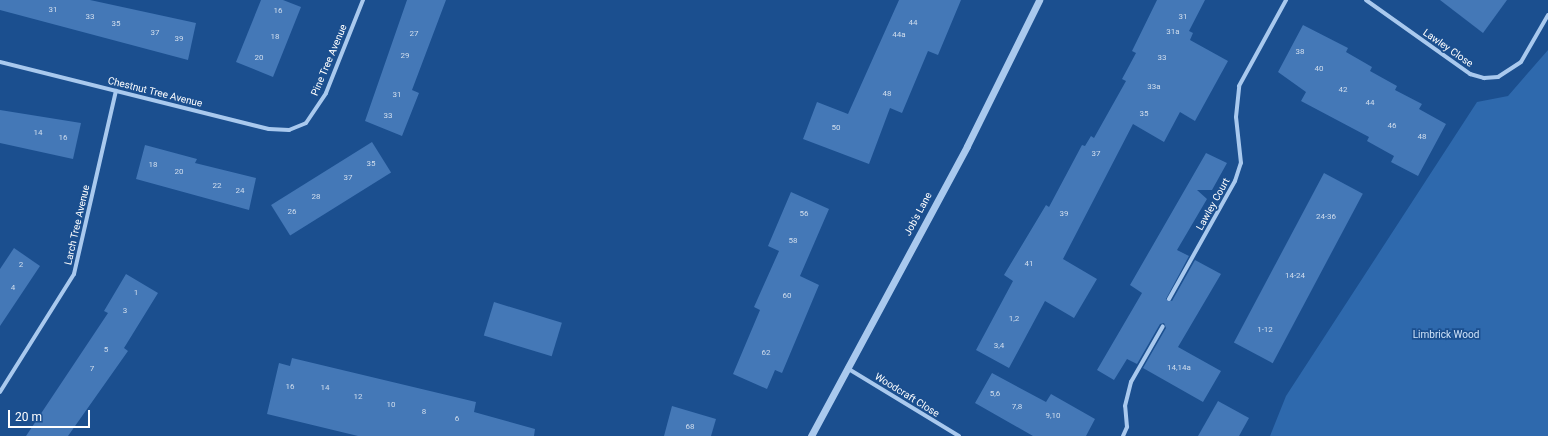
<!DOCTYPE html>
<html>
<head>
<meta charset="utf-8">
<style>
  body { margin:0 }
  #map { position:relative; width:1548px; height:436px; overflow:hidden; background:#1b4f8f; font-family:Roboto,sans-serif }
  div>[style] { position:absolute }
  [style*='--x'] { left:calc(var(--x)*1px); top:calc(var(--y)*1px); width:calc(var(--w)*1px); rotate:calc(var(--a)*1deg) }
  .green>* { inset:0; background:#2e69ad }
  .building>* { inset:0; background:#4478b7; transform-origin:0 0 }
  .minor>* { height:4px; margin:-2px; padding:0 2px; transform-origin:2px; border-radius:2px; background:#a9c9ee }
  .tertiary>* { height:7px; margin:-3.5px; padding:0 3.5px; transform-origin:3.5px; border-radius:3.5px; background:#a9c9ee }
  span { translate:-50% -50%; white-space:nowrap; text-align:center; line-height:1.15; -webkit-text-stroke:3.5px #1b4f8f; paint-order:stroke }
  .number-label { font-size:8px; color:#d0dded }
  .number-label span { -webkit-text-stroke-width:0 }
  .street-label { font-size:10px; color:#fff }
  .park-label { font-size:10px; color:#cfe3fa }
  .scale { position:absolute; left:8px; top:410px; width:82px; height:18px; box-sizing:border-box; border:2px solid #fff; border-top:0; padding-left:5px; font-size:12px; line-height:14px; white-space:nowrap; color:#fff; -webkit-text-stroke:3px #1b4f8f; paint-order:stroke }
</style>
</head>
<body>
<div id="map">
  <div class="green">
    <i style="clip-path:polygon(1548px 50px,1548px 436px,1270px 436px,1286px 396px,1477px 102px,1508px 96px)"></i>
  </div>
  <div class="building">
    <i style="clip-path:polygon(0 0,90px 0,196px 23px,188px 60px,0 10px)"></i>
    <i style="clip-path:polygon(261px 0,283px 0,301px 7px,273px 77px,236px 62px)"></i>
    <i style="clip-path:polygon(407px 0,446px 0,412px 90px,419px 93px,402px 136px,365px 121px)"></i>
    <i style="clip-path:polygon(899px 0,961px 0,938px 55px,928px 51px,902px 113px,890px 108px,869px 164px,803px 139px,817px 102px,848px 114px)"></i>
    <i style="clip-path:polygon(1157px 0,1205px 0,1189px 31px,1193px 33px,1190px 40px,1228px 61px,1195px 121px,1180px 112px,1164px 142px,1133px 124px,1063px 259px,1097px 279px,1074px 318px,1045px 301px,1009px 368px,976px 350px,1013px 281px,1004px 275px,1046px 205px,1049px 207px,1082px 145px,1085px 146px,1091px 136px,1094px 138px,1126px 81px,1122px 79px,1136px 53px,1132px 51px)"></i>
    <i style="clip-path:polygon(1440px 0,1507px 0,1483px 33px)"></i>
    <i style="clip-path:polygon(1303px 25px,1348px 48px,1346px 52px,1372px 67px,1370px 71px,1397px 86px,1395px 90px,1422px 104px,1419px 109px,1446px 124px,1418px 176px,1391px 162px,1394px 156px,1367px 141px,1369px 137px,1301px 101px,1306px 92px,1278px 72px)"></i>
    <i style="clip-path:polygon(0 110px,81px 123px,73px 159px,0 143px)"></i>
    <i style="left:372px;top:142px;width:36px;height:119px;rotate:58deg"></i>
    <i style="clip-path:polygon(145px 145px,197px 159px,195px 163px,256px 178px,249px 210px,136px 179px)"></i>
    <i style="clip-path:polygon(1206px 153px,1227px 163px,1212px 190px,1197px 190px,1207px 199px,1177px 250px,1189px 256px,1166px 299px,1172px 301px,1195px 260px,1221px 274px,1178px 347px,1221px 371px,1203px 402px,1143px 368px,1166px 328px,1164px 323px,1160px 324px,1137px 364px,1127px 359px,1114px 380px,1097px 370px,1142px 293px,1130px 285px)"></i>
    <i style="left:1324px;top:173px;width:44px;height:192px;rotate:28deg"></i>
    <i style="clip-path:polygon(791px 192px,829px 209px,800px 276px,819px 285px,782px 373px,775px 370px,767px 389px,733px 374px,760px 310px,754px 307px,779px 251px,768px 246px)"></i>
    <i style="clip-path:polygon(14px 248px,40px 266px,0 326px,0 269px)"></i>
    <i style="clip-path:polygon(126px 274px,158px 293px,124px 348px,128px 351px,68px 436px,26px 436px,108px 313px,104px 311px)"></i>
    <i style="left:494px;top:302px;width:71px;height:35px;rotate:17deg"></i>
    <i style="clip-path:polygon(292px 358px,476px 402px,474px 412px,535px 429px,534px 436px,358px 436px,267px 414px,279px 363px,290px 366px)"></i>
    <i style="clip-path:polygon(992px 373px,1046px 402px,1051px 394px,1095px 419px,1086px 436px,1033px 436px,975px 403px)"></i>
    <i style="clip-path:polygon(1218px 401px,1249px 418px,1239px 436px,1198px 436px)"></i>
    <i style="clip-path:polygon(672px 406px,716px 419px,711px 436px,664px 436px)"></i>
  </div>
  <div class="minor">
    <i style="--x:1366;--y:0;--w:128;--a:35.4"></i>
    <i style="--x:1470;--y:74;--w:15;--a:16"></i>
    <i style="--x:1484;--y:78;--w:14;--a:-4"></i>
    <i style="--x:1498;--y:77;--w:27;--a:-33"></i>
    <i style="--x:1521;--y:62;--w:54;--a:-60.1"></i>
    <i style="--x:0;--y:62;--w:277;--a:14"></i>
    <i style="--x:269;--y:129;--w:20;--a:3"></i>
    <i style="--x:289;--y:130;--w:18;--a:-22"></i>
    <i style="--x:306;--y:123;--w:36;--a:-56"></i>
    <i style="--x:326;--y:93;--w:100;--a:-68.3"></i>
    <i style="--x:1169;--y:299;--w:135;--a:-60.8"></i>
    <i style="--x:1235;--y:181;--w:19;--a:-72"></i>
    <i style="--x:1241;--y:163;--w:46;--a:-96.2"></i>
    <i style="--x:1236;--y:117;--w:31;--a:-84"></i>
    <i style="--x:1239;--y:86;--w:98;--a:-61.3"></i>
    <i style="--x:847;--y:368;--w:131;--a:31.3"></i>
    <i style="--x:0;--y:392;--w:139;--a:-57.9"></i>
    <i style="--x:74;--y:274;--w:188;--a:-77.1"></i>
    <i style="--x:1123;--y:436;--w:10;--a:-66"></i>
    <i style="--x:1127;--y:427;--w:21;--a:-95"></i>
    <i style="--x:1125;--y:406;--w:25;--a:-76"></i>
    <i style="--x:1131;--y:382;--w:64;--a:-60.3"></i>
  </div>
  <div class="tertiary">
    <i style="--x:811;--y:436;--w:329;--a:-61.7"></i>
    <i style="--x:967;--y:146;--w:163;--a:-63.7"></i>
  </div>
  <div class="number-label">
    <span style="left:53px;top:10px">31</span>
    <span style="left:278px;top:11px">16</span>
    <span style="left:90px;top:17px">33</span>
    <span style="left:1183px;top:17px">31</span>
    <span style="left:913px;top:23px">44</span>
    <span style="left:116px;top:24px">35</span>
    <span style="left:1173px;top:32px">31a</span>
    <span style="left:155px;top:33px">37</span>
    <span style="left:414px;top:34px">27</span>
    <span style="left:899px;top:35px">44a</span>
    <span style="left:275px;top:37px">18</span>
    <span style="left:179px;top:39px">39</span>
    <span style="left:1300px;top:52px">38</span>
    <span style="left:405px;top:56px">29</span>
    <span style="left:259px;top:58px">20</span>
    <span style="left:1162px;top:58px">33</span>
    <span style="left:1319px;top:69px">40</span>
    <span style="left:1154px;top:87px">33a</span>
    <span style="left:1343px;top:90px">42</span>
    <span style="left:887px;top:94px">48</span>
    <span style="left:397px;top:95px">31</span>
    <span style="left:1370px;top:103px">44</span>
    <span style="left:1144px;top:114px">35</span>
    <span style="left:388px;top:116px">33</span>
    <span style="left:1392px;top:126px">46</span>
    <span style="left:836px;top:128px">50</span>
    <span style="left:38px;top:133px">14</span>
    <span style="left:1422px;top:137px">48</span>
    <span style="left:63px;top:138px">16</span>
    <span style="left:1096px;top:154px">37</span>
    <span style="left:371px;top:164px">35</span>
    <span style="left:153px;top:165px">18</span>
    <span style="left:179px;top:172px">20</span>
    <span style="left:348px;top:178px">37</span>
    <span style="left:217px;top:186px">22</span>
    <span style="left:240px;top:191px">24</span>
    <span style="left:316px;top:197px">28</span>
    <span style="left:292px;top:212px">26</span>
    <span style="left:804px;top:214px">56</span>
    <span style="left:1064px;top:214px">39</span>
    <span style="left:1326px;top:217px">24-36</span>
    <span style="left:793px;top:241px">58</span>
    <span style="left:1029px;top:264px">41</span>
    <span style="left:21px;top:265px">2</span>
    <span style="left:1295px;top:276px">14-24</span>
    <span style="left:13px;top:288px">4</span>
    <span style="left:136px;top:293px">1</span>
    <span style="left:787px;top:296px">60</span>
    <span style="left:125px;top:311px">3</span>
    <span style="left:1014px;top:319px">1,2</span>
    <span style="left:1265px;top:330px">1-12</span>
    <span style="left:999px;top:346px">3,4</span>
    <span style="left:106px;top:350px">5</span>
    <span style="left:766px;top:353px">62</span>
    <span style="left:1179px;top:368px">14,14a</span>
    <span style="left:92px;top:369px">7</span>
    <span style="left:290px;top:387px">16</span>
    <span style="left:325px;top:388px">14</span>
    <span style="left:995px;top:394px">5,6</span>
    <span style="left:358px;top:397px">12</span>
    <span style="left:391px;top:405px">10</span>
    <span style="left:1017px;top:407px">7,8</span>
    <span style="left:424px;top:412px">8</span>
    <span style="left:1053px;top:416px">9,10</span>
    <span style="left:457px;top:419px">6</span>
    <span style="left:690px;top:427px">68</span>
  </div>
  <div class="street-label">
    <span style="left:1448px;top:48px;rotate:35deg">Lawley Close</span>
    <span style="left:329px;top:60px;rotate:-67deg">Pine Tree Avenue</span>
    <span style="left:155px;top:92px;rotate:14deg">Chestnut Tree Avenue</span>
    <span style="left:1213px;top:204px;rotate:-61deg">Lawley Court</span>
    <span style="left:918px;top:214px;rotate:-62deg">Job's Lane</span>
    <span style="left:77px;top:225px;rotate:-77deg">Larch Tree Avenue</span>
    <span style="left:907px;top:395px;rotate:32deg">Woodcraft Close</span>
  </div>
  <div class="park-label">
    <span style="left:1446px;top:335px">Limbrick Wood</span>
  </div>
  <div class="scale">20 m</div>
</div>
</body>
</html>
